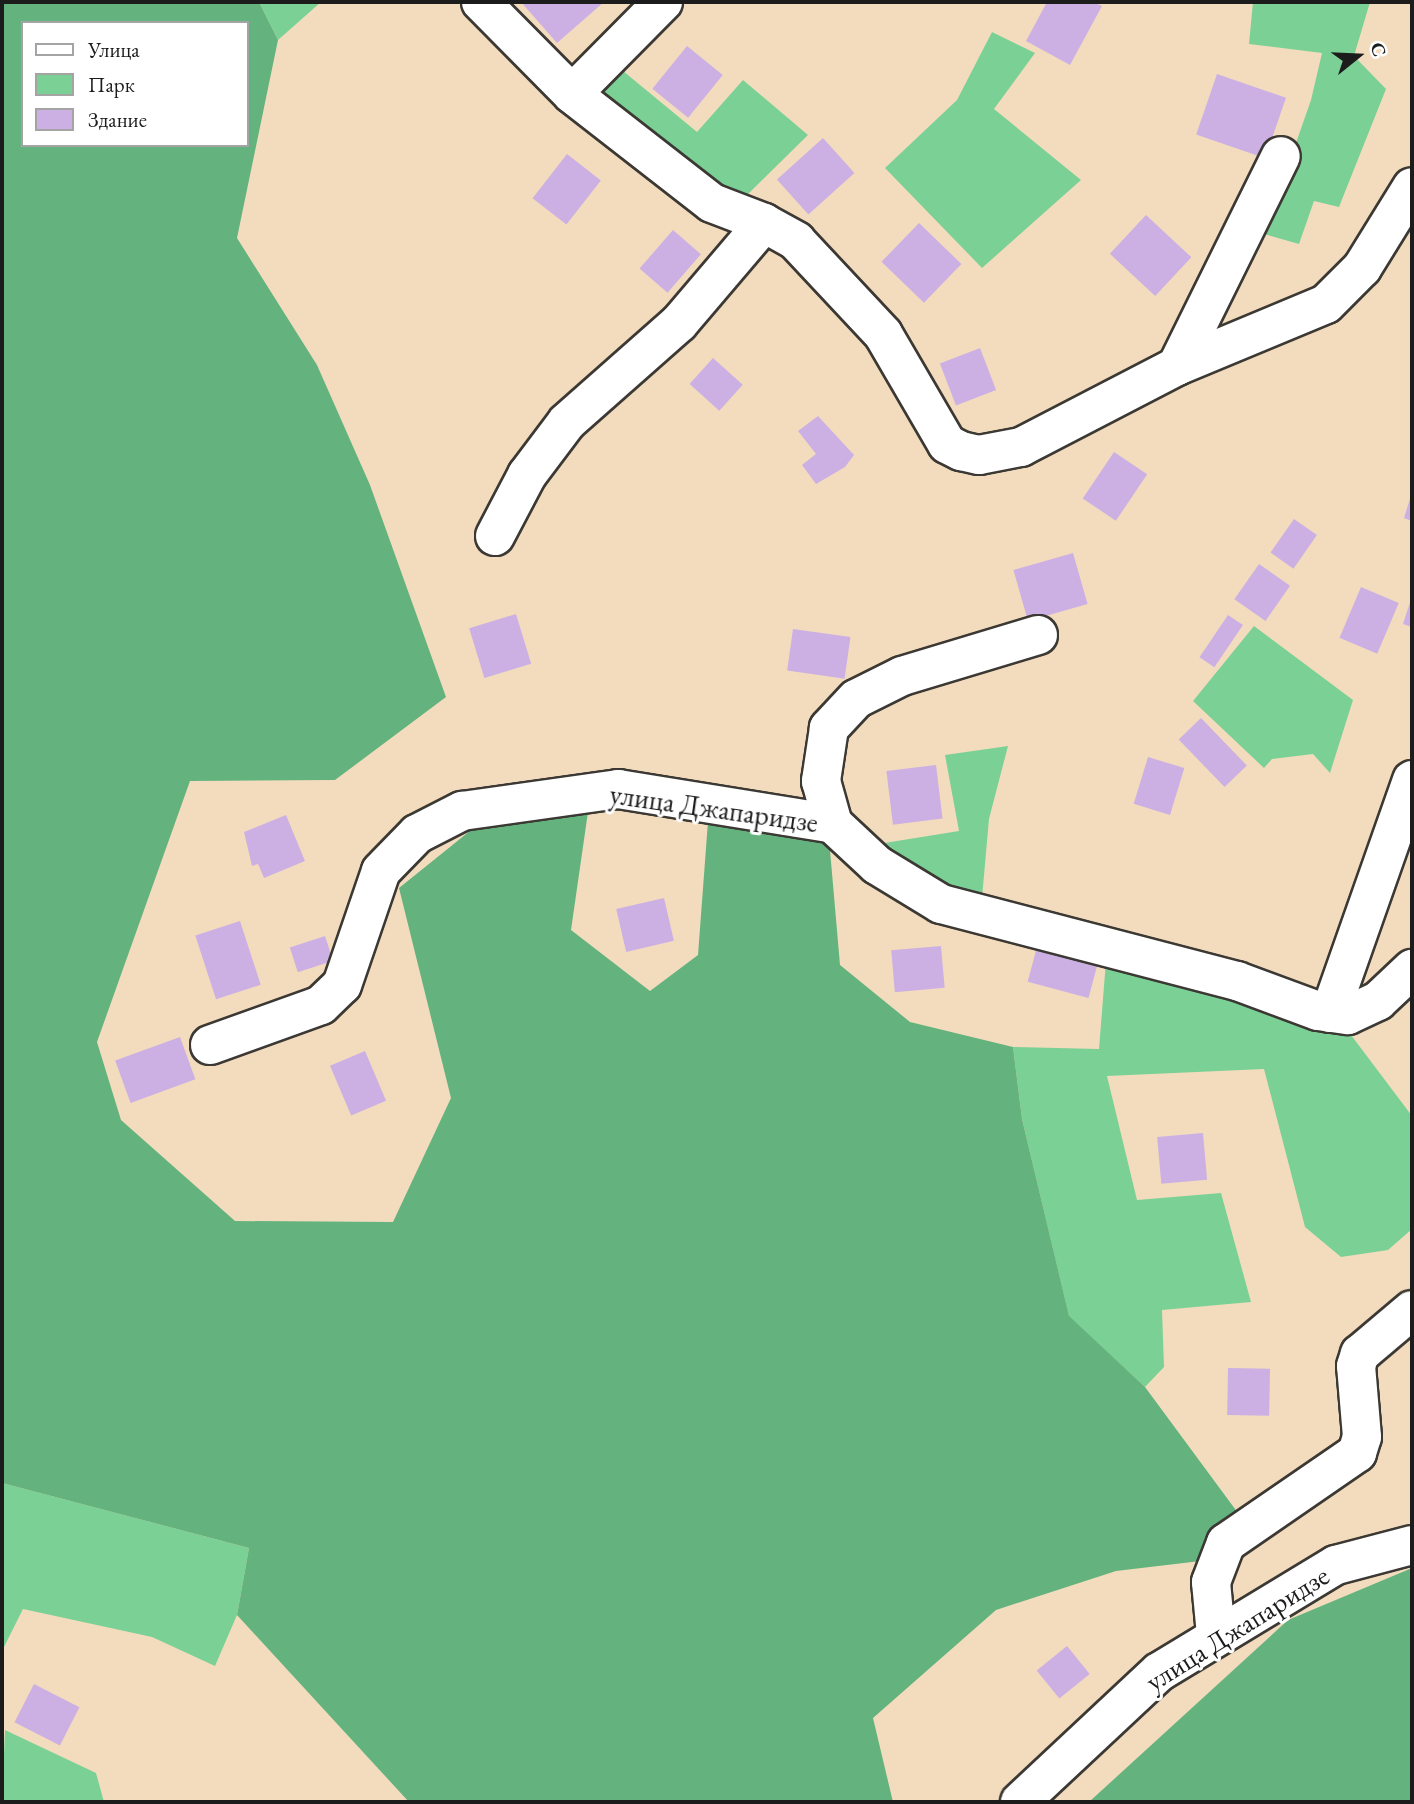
<!DOCTYPE html>
<html>
<head>
<meta charset="utf-8">
<style>
  body { margin:0 }
  #map { position:relative; width:1414px; height:1804px; overflow:hidden; background:#f3dcbe; font-family:"EB Garamond",serif }
  div>[style] { position:absolute }
  [style*='--x'] { left:calc(var(--x)*1px); top:calc(var(--y)*1px); width:calc(var(--w)*1px); rotate:calc(var(--a)*1deg) }
  .green>* { inset:0; background:#7bd195 }
  .forest>* { inset:0; background:#64b37e }
  .building>* { inset:0; background:#ccb0e3; transform-origin:0 0 }
  .roads { filter:drop-shadow(2px 0 #3c3934) drop-shadow(-2px 0 #3c3934) drop-shadow(0 2px #3c3934) drop-shadow(0 -2px #3c3934) }
  .minor>* { height:38px; margin:-19px; padding:0 19px; transform-origin:19px; border-radius:19px; background:#fff }
  span { translate:-50% -50%; white-space:nowrap; text-align:center; line-height:1.15; -webkit-text-stroke:6px #fff; paint-order:stroke }
  .street-label { font-size:28px; color:#1c1c1c }
  .frame { position:absolute; inset:0; border:4px solid #1c1c1c; pointer-events:none }
  .legend { position:absolute; left:21px; top:21px; width:228px; height:126px; box-sizing:border-box; background:#fff; border:2px solid #a4a4a4; margin:0; padding:9px 12px; list-style:none; font-size:21px; color:#1c1c1c }
  .legend li { display:flex; align-items:center; gap:14px; height:35px }
  .legend b { width:35px; border:2px solid #a4a4a4 }
  .north { position:absolute; left:1323px; top:21px; width:70px; height:70px; -webkit-text-stroke:5px #fff; paint-order:stroke; rotate:72deg; font-size:19px; font-weight:700; line-height:28px; text-align:center; color:#1c1c1c }
  .north::after { content:''; display:block; margin:auto; width:24px; height:32px; background:#1c1c1c; clip-path:polygon(50% 0,100% 100%,50% 72%,0 100%) }
</style>
</head>
<body>
<div id="map">
  <div class="green">
    <i style="clip-path:polygon(259px 2px,321px 2px,278px 40px)"></i>
    <i style="clip-path:polygon(1253px 2px,1370px 2px,1354px 56px,1386px 89px,1339px 207px,1314px 201px,1299px 244px,1264px 234px,1311px 100px,1322px 53px,1249px 44px)"></i>
    <i style="clip-path:polygon(992px 32px,1035px 53px,994px 109px,1081px 180px,982px 268px,885px 168px,957px 100px)"></i>
    <i style="clip-path:polygon(617px 66px,697px 132px,743px 80px,808px 135px,740px 202px,591px 92px)"></i>
    <i style="clip-path:polygon(1254px 626px,1353px 700px,1330px 773px,1313px 754px,1272px 759px,1264px 768px,1193px 701px)"></i>
    <i style="clip-path:polygon(1008px 746px,989px 819px,982px 898px,910px 878px,878px 844px,959px 831px,945px 755px)"></i>
    <i style="clip-path:polygon(1106px 961px,1271px 1003px,1351px 1035px,1412px 1116px,1412px 1229px,1388px 1250px,1341px 1257px,1305px 1227px,1264px 1069px,1107px 1076px,1137px 1200px,1221px 1193px,1251px 1302px,1162px 1310px,1164px 1367px,1145px 1387px,1069px 1317px,1022px 1119px,1013px 1047px,1099px 1049px)"></i>
    <i style="clip-path:polygon(2px 1483px,249px 1548px,237px 1615px,215px 1666px,152px 1637px,23px 1609px,2px 1651px)"></i>
    <i style="clip-path:polygon(5px 1730px,96px 1773px,104px 1802px,2px 1802px)"></i>
  </div>
  <div class="forest">
    <i style="clip-path:polygon(evenodd,2px 2px,259px 2px,278px 40px,237px 238px,317px 365px,370px 485px,446px 697px,335px 780px,190px 781px,97px 1042px,121px 1120px,235px 1221px,393px 1222px,451px 1098px,399px 888px,486px 818px,588px 812px,571px 930px,650px 991px,698px 955px,708px 821px,828px 827px,840px 965px,910px 1022px,1013px 1047px,1022px 1119px,1069px 1316px,1145px 1387px,1238px 1513px,1209px 1560px,1116px 1571px,996px 1610px,873px 1718px,893px 1802px,409px 1802px,237px 1615px,249px 1548px,2px 1483px,2px 2px,23px 23px,247px 23px,247px 145px,23px 145px,23px 23px)"></i>
    <i style="clip-path:polygon(1412px 1568px,1412px 1802px,1089px 1802px,1288px 1620px)"></i>
  </div>
  <div class="building">
    <i style="clip-path:polygon(521px 2px,604px 2px,557px 43px)"></i>
    <i style="clip-path:polygon(1047px 2px,1093px 2px,1102px 6px,1070px 65px,1026px 41px)"></i>
    <i style="left:687px;top:46px;width:46px;height:55px;rotate:39deg"></i>
    <i style="left:1217px;top:74px;width:73px;height:64px;rotate:19deg"></i>
    <i style="left:823px;top:138px;width:47px;height:62px;rotate:48deg"></i>
    <i style="left:567px;top:154px;width:43px;height:56px;rotate:38deg"></i>
    <i style="left:1146px;top:215px;width:62px;height:53px;rotate:43deg"></i>
    <i style="left:919px;top:223px;width:59px;height:54px;rotate:44deg"></i>
    <i style="left:673px;top:230px;width:37px;height:51px;rotate:41deg"></i>
    <i style="left:980px;top:348px;width:45px;height:43px;rotate:69deg"></i>
    <i style="left:713px;top:358px;width:40px;height:35px;rotate:42deg"></i>
    <i style="clip-path:polygon(818px 416px,854px 455px,845px 467px,816px 484px,802px 465px,816px 454px,798px 431px)"></i>
    <i style="left:1114px;top:452px;width:40px;height:56px;rotate:34deg"></i>
    <i style="clip-path:polygon(1412px 492px,1412px 521px,1404px 518px)"></i>
    <i style="left:1294px;top:519px;width:28px;height:41px;rotate:35deg"></i>
    <i style="left:1073px;top:553px;width:53px;height:62px;rotate:74deg"></i>
    <i style="left:1259px;top:564px;width:38px;height:43px;rotate:35deg"></i>
    <i style="left:1361px;top:587px;width:41px;height:55px;rotate:23deg"></i>
    <i style="clip-path:polygon(1412px 596px,1412px 627px,1403px 624px)"></i>
    <i style="left:516px;top:614px;width:52px;height:49px;rotate:73deg"></i>
    <i style="left:1228px;top:615px;width:18px;height:51px;rotate:34deg"></i>
    <i style="left:793px;top:629px;width:58px;height:42px;rotate:8deg"></i>
    <i style="left:1201px;top:718px;width:66px;height:31px;rotate:46deg"></i>
    <i style="left:1148px;top:757px;width:38px;height:49px;rotate:17deg"></i>
    <i style="left:936px;top:765px;width:54px;height:50px;rotate:83deg"></i>
    <i style="clip-path:polygon(286px 815px,305px 861px,264px 878px,258px 864px,252px 866px,244px 832px)"></i>
    <i style="left:664px;top:898px;width:44px;height:49px;rotate:77deg"></i>
    <i style="left:240px;top:921px;width:67px;height:47px;rotate:72deg"></i>
    <i style="left:325px;top:936px;width:26px;height:37px;rotate:72deg"></i>
    <i style="left:1038px;top:943px;width:63px;height:40px;rotate:15deg"></i>
    <i style="left:941px;top:946px;width:42px;height:50px;rotate:85deg"></i>
    <i style="left:180px;top:1037px;width:45px;height:69px;rotate:70deg"></i>
    <i style="left:365px;top:1051px;width:54px;height:38px;rotate:67deg"></i>
    <i style="left:1203px;top:1133px;width:47px;height:46px;rotate:85deg"></i>
    <i style="left:1228px;top:1368px;width:42px;height:47px;rotate:1deg"></i>
    <i style="left:1067px;top:1646px;width:36px;height:39px;rotate:51deg"></i>
    <i style="left:34px;top:1684px;width:51px;height:43px;rotate:27deg"></i>
  </div>
  <div class="roads">
    <div class="minor">
      <i style="--x:481;--y:2;--w:129;--a:45.3"></i>
      <i style="--x:663;--y:2;--w:129;--a:134.7"></i>
      <i style="--x:572;--y:94;--w:177;--a:37.9"></i>
      <i style="--x:712;--y:203;--w:56;--a:21"></i>
      <i style="--x:764;--y:223;--w:37;--a:29"></i>
      <i style="--x:796;--y:241;--w:127;--a:46.9"></i>
      <i style="--x:883;--y:334;--w:127;--a:59.8"></i>
      <i style="--x:947;--y:444;--w:16;--a:27"></i>
      <i style="--x:961;--y:451;--w:18;--a:13"></i>
      <i style="--x:979;--y:455;--w:43;--a:-10.8"></i>
      <i style="--x:1021;--y:447;--w:176;--a:-27.4"></i>
      <i style="--x:1177;--y:366;--w:234;--a:-63.7"></i>
      <i style="--x:1177;--y:366;--w:161;--a:-22.6"></i>
      <i style="--x:1326;--y:304;--w:51;--a:-45"></i>
      <i style="--x:1362;--y:268;--w:95;--a:-58.3"></i>
      <i style="--x:495;--y:536;--w:69;--a:-62.3"></i>
      <i style="--x:527;--y:475;--w:66;--a:-53"></i>
      <i style="--x:567;--y:422;--w:149;--a:-41.5"></i>
      <i style="--x:679;--y:323;--w:131;--a:-49.6"></i>
      <i style="--x:1038;--y:635;--w:142;--a:163.2"></i>
      <i style="--x:902;--y:676;--w:51;--a:153.4"></i>
      <i style="--x:856;--y:699;--w:40;--a:133"></i>
      <i style="--x:829;--y:728;--w:54;--a:98.6"></i>
      <i style="--x:821;--y:781;--w:45;--a:74.4"></i>
      <i style="--x:833;--y:824;--w:60;--a:43"></i>
      <i style="--x:877;--y:865;--w:75;--a:31.4"></i>
      <i style="--x:941;--y:904;--w:306;--a:14.6"></i>
      <i style="--x:1237;--y:981;--w:86;--a:20.3"></i>
      <i style="--x:1318;--y:1011;--w:30;--a:8"></i>
      <i style="--x:1348;--y:1015;--w:33;--a:-25"></i>
      <i style="--x:1378;--y:1001;--w:47;--a:-43.3"></i>
      <i style="--x:1330;--y:1013;--w:247;--a:-70.6"></i>
      <i style="--x:210;--y:1045;--w:118;--a:-19.8"></i>
      <i style="--x:321;--y:1005;--w:29;--a:-44"></i>
      <i style="--x:342;--y:985;--w:120;--a:-71.1"></i>
      <i style="--x:381;--y:871;--w:52;--a:-45.8"></i>
      <i style="--x:417;--y:834;--w:51;--a:-27.1"></i>
      <i style="--x:462;--y:811;--w:158;--a:-8"></i>
      <i style="--x:618;--y:789;--w:218;--a:9.2"></i>
      <i style="--x:1216;--y:1635;--w:53;--a:-95.4"></i>
      <i style="--x:1211;--y:1582;--w:42;--a:-69"></i>
      <i style="--x:1226;--y:1543;--w:159;--a:-34.5"></i>
      <i style="--x:1357;--y:1453;--w:17;--a:-73"></i>
      <i style="--x:1362;--y:1437;--w:71;--a:-94.8"></i>
      <i style="--x:1356;--y:1366;--w:13;--a:-72"></i>
      <i style="--x:1360;--y:1354;--w:68;--a:-40.2"></i>
      <i style="--x:1020;--y:1802;--w:190;--a:-43.1"></i>
      <i style="--x:1159;--y:1672;--w:207;--a:-31.2"></i>
      <i style="--x:1336;--y:1565;--w:79;--a:-14.7"></i>
    </div>
  </div>
  <div class="street-label">
    <span style="left:714px;top:808px;rotate:8deg">улица Джапаридзе</span>
    <span style="left:1237px;top:1628px;rotate:-32deg">улица Джапаридзе</span>
  </div>
  <div class="frame"></div>
  <ul class="legend">
  <li><b style="height:9px;background:#fff"></b>Улица</li>
  <li><b style="height:19px;background:#7bd195"></b>Парк</li>
  <li><b style="height:19px;background:#ccb0e3"></b>Здание</li>
  </ul>
  <div class="north">С</div>
</div>
</body>
</html>
